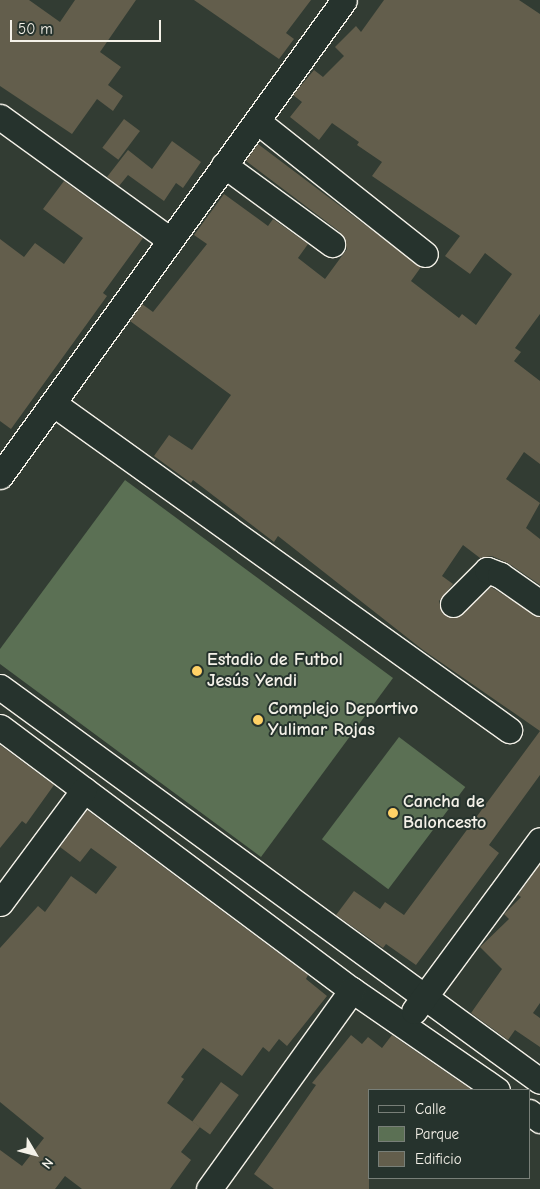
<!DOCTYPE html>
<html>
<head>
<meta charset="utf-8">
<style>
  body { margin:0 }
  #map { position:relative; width:540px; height:1189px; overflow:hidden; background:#323c33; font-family:"Comic Neue",sans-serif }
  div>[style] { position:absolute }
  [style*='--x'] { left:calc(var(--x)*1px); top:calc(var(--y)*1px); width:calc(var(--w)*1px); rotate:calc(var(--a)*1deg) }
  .green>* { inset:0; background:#5b7054; transform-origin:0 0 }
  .building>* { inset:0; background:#635e4c; transform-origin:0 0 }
  .roads { filter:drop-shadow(1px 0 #f4f1e8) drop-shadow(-1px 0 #f4f1e8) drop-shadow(0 1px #f4f1e8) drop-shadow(0 -1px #f4f1e8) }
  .minor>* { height:25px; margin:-12.5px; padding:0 12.5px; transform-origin:12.5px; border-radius:12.5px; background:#26332d }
  .dots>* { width:14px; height:14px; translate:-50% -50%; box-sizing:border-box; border:2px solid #26332d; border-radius:50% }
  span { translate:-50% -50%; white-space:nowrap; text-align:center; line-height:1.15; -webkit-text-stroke:4px #26332d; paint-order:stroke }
  .poi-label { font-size:18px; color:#f4f1e8; font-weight:700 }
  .left { translate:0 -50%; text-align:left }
  .legend { position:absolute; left:368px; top:1089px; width:162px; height:90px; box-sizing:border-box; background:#26332d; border:1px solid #787f78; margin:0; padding:6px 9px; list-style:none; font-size:15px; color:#f4f1e8 }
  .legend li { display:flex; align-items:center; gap:10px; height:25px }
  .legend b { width:25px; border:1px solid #787f78 }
  .north { position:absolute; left:10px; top:1129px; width:50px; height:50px; -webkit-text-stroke:4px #26332d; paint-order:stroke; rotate:127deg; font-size:14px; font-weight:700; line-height:20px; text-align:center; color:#f4f1e8 }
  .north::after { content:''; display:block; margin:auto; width:18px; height:22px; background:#f4f1e8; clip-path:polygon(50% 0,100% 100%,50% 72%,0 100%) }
  .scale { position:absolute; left:10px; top:20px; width:151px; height:22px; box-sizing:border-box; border:2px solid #f4f1e8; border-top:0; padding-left:6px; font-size:15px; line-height:18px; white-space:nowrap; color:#f4f1e8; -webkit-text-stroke:4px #26332d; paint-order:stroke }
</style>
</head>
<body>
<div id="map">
  <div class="green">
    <i style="clip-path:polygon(125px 480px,393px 678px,261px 857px,0 664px,0 649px)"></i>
    <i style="left:399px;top:737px;width:83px;height:128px;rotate:37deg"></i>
  </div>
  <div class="building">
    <i style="clip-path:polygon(0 0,29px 0,60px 22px,75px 0,136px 0,100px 52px,121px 67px,108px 85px,123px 96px,113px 111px,97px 99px,72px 134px,0 86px)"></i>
    <i style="clip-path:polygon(194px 0,311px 0,286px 33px,294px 39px,279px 59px)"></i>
    <i style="clip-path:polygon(384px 0,519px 0,540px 14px,540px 314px,515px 348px,521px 352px,514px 361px,540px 381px,540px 464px,524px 452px,506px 479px,540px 503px,526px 528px,540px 539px,540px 585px,508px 563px,492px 556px,480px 558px,463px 545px,442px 576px,453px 584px,439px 601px,443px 614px,457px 618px,491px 587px,540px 617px,540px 775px,489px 845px,499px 853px,416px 965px,386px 944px,383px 948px,336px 915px,354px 891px,380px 909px,385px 902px,404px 915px,540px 731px,423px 650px,278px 536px,274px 542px,193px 480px,191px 483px,154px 456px,169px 435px,192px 450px,231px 395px,130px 321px,142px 304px,153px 312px,207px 244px,194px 235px,224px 194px,268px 226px,273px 219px,308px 244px,298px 258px,325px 279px,347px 249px,340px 232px,246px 161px,258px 144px,421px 267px,411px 281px,459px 318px,462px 314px,476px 325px,512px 274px,485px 253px,470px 274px,445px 256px,460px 236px,372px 176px,382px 162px,357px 145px,359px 142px,332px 123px,319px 140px,290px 117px,302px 102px,293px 95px,314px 70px,323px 77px,344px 56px,335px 47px,356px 26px,361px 32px)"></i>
    <i style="left:124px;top:119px;width:20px;height:36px;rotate:37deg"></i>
    <i style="clip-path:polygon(172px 141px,201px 162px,183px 188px,176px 183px,164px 201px,128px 175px,119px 186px,107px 177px,128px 150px,152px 169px)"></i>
    <i style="clip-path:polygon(64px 181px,143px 238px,103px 293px,107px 296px,11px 429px,0 421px,0 239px,24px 257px,35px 243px,64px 264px,83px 238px,43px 209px)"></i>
    <i style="clip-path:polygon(0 745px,54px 785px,26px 824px,22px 821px,0 848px)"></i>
    <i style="clip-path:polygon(87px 810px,308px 975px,306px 979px,327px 996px,287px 1046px,279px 1039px,269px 1052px,263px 1047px,242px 1076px,203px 1048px,181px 1077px,184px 1079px,167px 1103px,200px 1127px,181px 1152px,191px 1160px,170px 1189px,82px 1189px,65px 1176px,55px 1189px,0 1189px,0 1150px,22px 1166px,44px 1138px,0 1102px,0 948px,38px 906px,45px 912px,71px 876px,96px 894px,117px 867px,91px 848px,80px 862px,60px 847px)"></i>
    <i style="clip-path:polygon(540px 864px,540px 1003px,533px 1013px,540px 1018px,540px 1047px,515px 1030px,508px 1040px,471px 1013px,502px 969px,480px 947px,509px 919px,504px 914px,521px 897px,518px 895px)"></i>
    <i style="clip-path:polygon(351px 1035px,362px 1044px,368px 1037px,382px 1048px,392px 1035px,472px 1090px,369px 1090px,369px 1189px,274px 1189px,254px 1174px,316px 1085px,312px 1083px)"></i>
    <i style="left:221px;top:1082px;width:22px;height:49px;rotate:36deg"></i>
  </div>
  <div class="roads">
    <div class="minor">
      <i style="--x:0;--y:117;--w:210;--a:35.9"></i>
      <i style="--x:257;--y:121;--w:214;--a:38.4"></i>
      <i style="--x:224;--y:165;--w:134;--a:36.2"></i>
      <i style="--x:54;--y:404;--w:560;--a:35.62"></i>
      <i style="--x:0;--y:476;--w:587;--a:-54.14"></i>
      <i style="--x:453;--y:604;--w:48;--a:-45"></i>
      <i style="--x:487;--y:570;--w:14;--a:21"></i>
      <i style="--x:500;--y:575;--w:49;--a:35"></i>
      <i style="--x:0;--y:687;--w:668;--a:36.12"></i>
      <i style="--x:0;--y:727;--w:439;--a:36.8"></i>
      <i style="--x:352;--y:990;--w:176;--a:34.6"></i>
      <i style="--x:0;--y:903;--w:141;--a:-53.4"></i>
      <i style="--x:414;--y:1011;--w:212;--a:-53.6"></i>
      <i style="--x:529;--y:1112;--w:14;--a:36"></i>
      <i style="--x:209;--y:1189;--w:245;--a:-54.3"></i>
    </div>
  </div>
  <div class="dots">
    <i style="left:197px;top:671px;background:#ffd166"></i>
    <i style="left:258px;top:720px;background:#ffd166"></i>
    <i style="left:393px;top:813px;background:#ffd166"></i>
  </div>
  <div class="poi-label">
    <span class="left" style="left:207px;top:671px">Estadio de Futbol<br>Jesús Yendi</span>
    <span class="left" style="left:268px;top:720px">Complejo Deportivo<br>Yulimar Rojas</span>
    <span class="left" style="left:403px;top:813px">Cancha de<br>Baloncesto</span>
  </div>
  <ul class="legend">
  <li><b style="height:6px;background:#26332d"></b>Calle</li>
  <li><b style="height:14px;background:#5b7054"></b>Parque</li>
  <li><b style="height:14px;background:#635e4c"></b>Edificio</li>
  </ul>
  <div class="north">N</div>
  <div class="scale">50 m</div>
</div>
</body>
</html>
